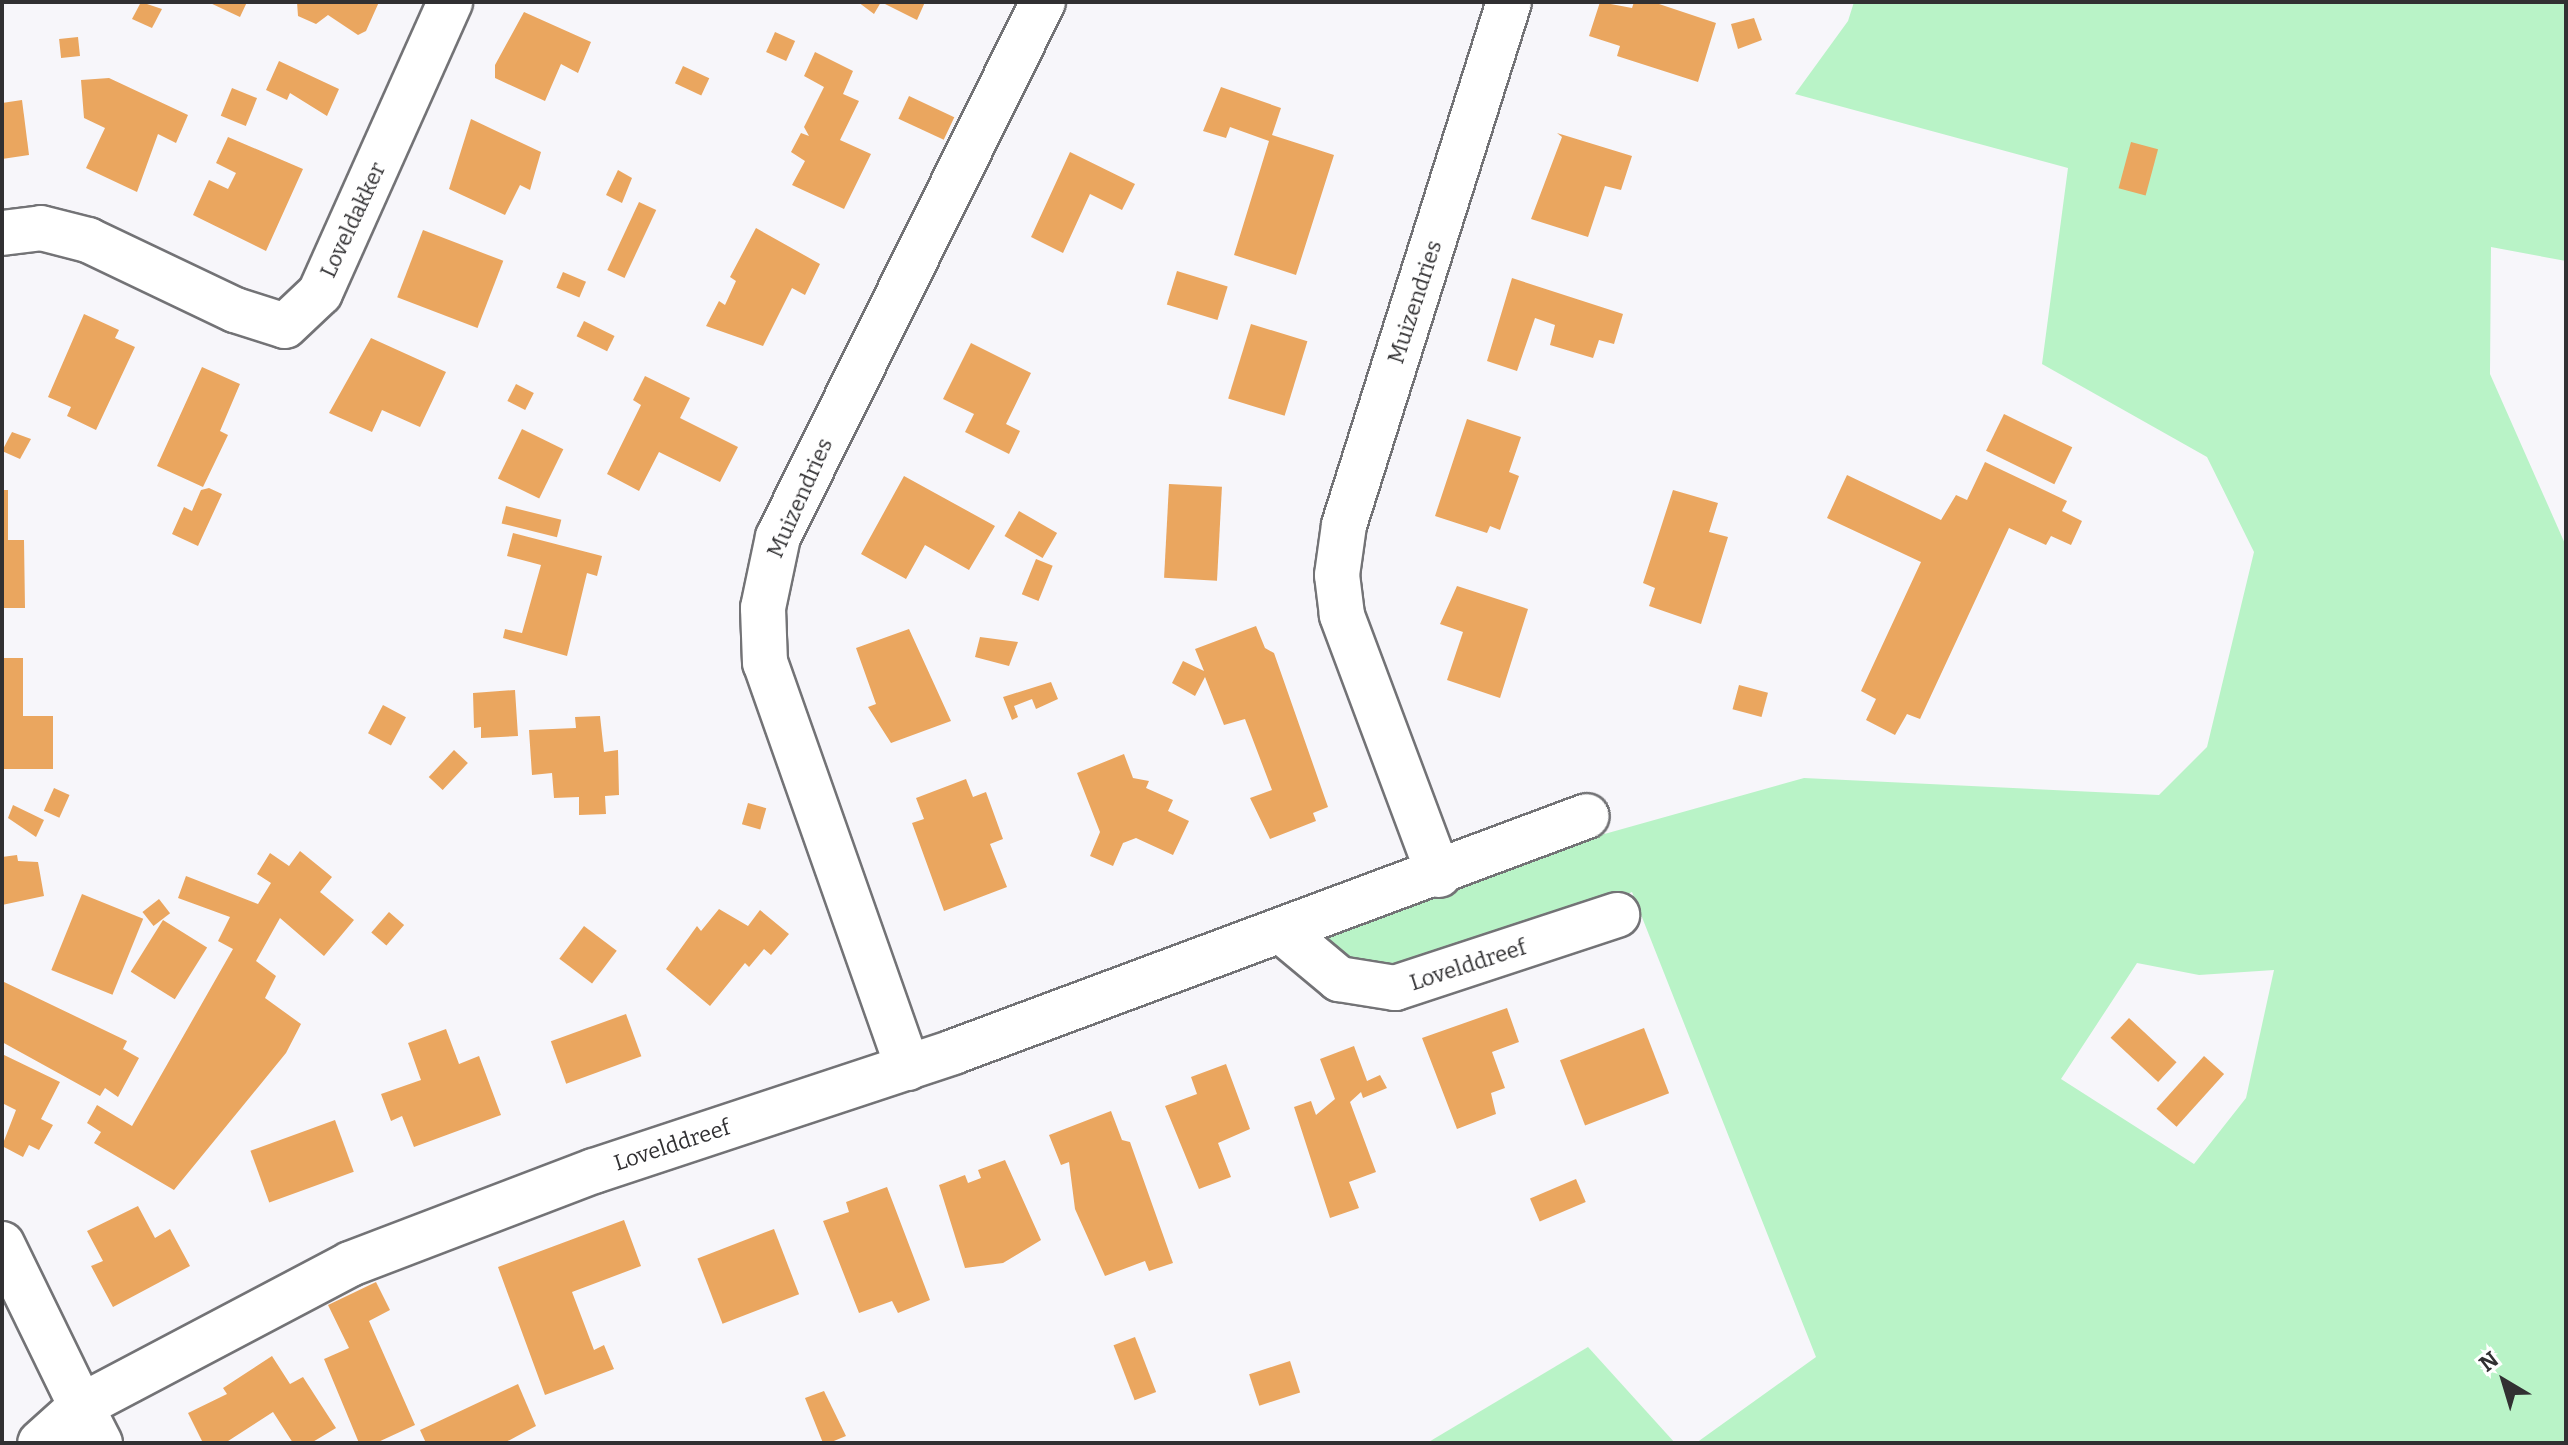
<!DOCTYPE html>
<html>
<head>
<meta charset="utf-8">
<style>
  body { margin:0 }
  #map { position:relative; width:2568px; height:1445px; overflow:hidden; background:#f7f6fa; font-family:Bitter,serif }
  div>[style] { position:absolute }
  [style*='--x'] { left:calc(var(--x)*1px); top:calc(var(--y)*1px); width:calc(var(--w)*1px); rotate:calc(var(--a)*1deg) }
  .green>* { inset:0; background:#b9f3c7 }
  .building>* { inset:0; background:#eaa65f; transform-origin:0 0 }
  .roads { filter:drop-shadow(2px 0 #737376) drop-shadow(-2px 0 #737376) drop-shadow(0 2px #737376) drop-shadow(0 -2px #737376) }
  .minor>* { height:44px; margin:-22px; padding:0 22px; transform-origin:22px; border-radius:22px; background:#fff }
  .tertiary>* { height:44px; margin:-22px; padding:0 22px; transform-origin:22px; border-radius:22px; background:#fff }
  span { translate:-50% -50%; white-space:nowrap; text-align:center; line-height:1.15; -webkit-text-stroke:7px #fff; paint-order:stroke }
  .street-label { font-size:22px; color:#313032 }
  .frame { position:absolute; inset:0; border:4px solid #313032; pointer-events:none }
  .north { position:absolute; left:2464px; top:1341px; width:80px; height:80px; -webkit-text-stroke:6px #fff; paint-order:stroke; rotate:322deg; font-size:22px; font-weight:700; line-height:32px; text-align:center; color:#313032 }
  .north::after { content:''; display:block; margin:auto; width:28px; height:36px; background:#313032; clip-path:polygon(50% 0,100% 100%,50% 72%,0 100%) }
</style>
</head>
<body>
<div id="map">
  <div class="green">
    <i style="clip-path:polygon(evenodd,1854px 2px,2566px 2px,2566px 261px,2491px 247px,2490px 374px,2566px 546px,2566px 1443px,1696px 1443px,1816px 1357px,1632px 892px,1543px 933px,1404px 976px,1352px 961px,1323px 938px,1583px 840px,1804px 778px,2159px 795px,2207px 747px,2254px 552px,2207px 457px,2042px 364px,2068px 168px,1795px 94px,1848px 21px,1854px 2px,2137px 963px,2199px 975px,2274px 970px,2246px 1098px,2194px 1164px,2061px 1079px,2137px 963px)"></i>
    <i style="clip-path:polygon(1588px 1347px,1675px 1443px,1427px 1443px)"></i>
  </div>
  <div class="building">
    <i style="clip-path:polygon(141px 2px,162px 9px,152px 28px,132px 19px)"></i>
    <i style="clip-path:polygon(208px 2px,247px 2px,240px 17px)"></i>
    <i style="clip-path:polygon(297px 2px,379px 2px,366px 31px,358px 35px,328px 15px,316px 24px,298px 16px)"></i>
    <i style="clip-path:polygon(858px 2px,925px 2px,917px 20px,881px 2px,874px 14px)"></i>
    <i style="clip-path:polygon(1600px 2px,1632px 8px,1634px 2px,1653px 2px,1716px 23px,1698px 82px,1617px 56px,1620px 46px,1589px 36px)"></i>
    <i style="clip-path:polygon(524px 12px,591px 42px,578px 73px,561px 64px,545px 101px,495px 78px,495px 65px)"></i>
    <i style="clip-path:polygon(1754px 18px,1762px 40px,1738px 49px,1731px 24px)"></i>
    <i style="left:775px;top:32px;width:22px;height:22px;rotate:24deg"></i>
    <i style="left:78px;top:37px;width:19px;height:19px;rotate:84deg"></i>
    <i style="clip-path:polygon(815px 52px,853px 71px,843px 94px,859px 101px,840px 140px,871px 154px,844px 209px,792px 185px,805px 161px,791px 152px,801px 133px,809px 136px,804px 127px,824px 87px,804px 76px)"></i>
    <i style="clip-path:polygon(279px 61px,339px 89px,327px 116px,290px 93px,287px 100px,266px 90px)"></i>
    <i style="left:683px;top:66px;width:29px;height:19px;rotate:25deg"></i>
    <i style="clip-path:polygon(109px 78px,188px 115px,176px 143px,158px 134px,137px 192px,86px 168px,105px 128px,84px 118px,81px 80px)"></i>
    <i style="clip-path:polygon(1221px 87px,1281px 108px,1272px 135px,1334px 155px,1296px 275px,1234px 255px,1269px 141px,1230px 127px,1226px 138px,1203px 131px)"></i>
    <i style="left:232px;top:88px;width:27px;height:30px;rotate:22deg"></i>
    <i style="left:909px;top:96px;width:50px;height:25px;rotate:25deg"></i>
    <i style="clip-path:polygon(22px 100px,29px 155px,2px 159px,2px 103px)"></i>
    <i style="clip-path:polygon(471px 119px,541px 152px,530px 190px,520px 185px,505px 215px,449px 189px)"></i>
    <i style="clip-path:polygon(1557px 133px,1632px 156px,1621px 190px,1605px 186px,1588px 237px,1531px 219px,1562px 137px)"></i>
    <i style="clip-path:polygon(228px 137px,303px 169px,266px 251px,193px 215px,209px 180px,228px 189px,236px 173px,216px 163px)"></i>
    <i style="left:2131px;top:142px;width:28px;height:48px;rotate:15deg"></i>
    <i style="clip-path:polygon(1070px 152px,1135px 184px,1122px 210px,1090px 194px,1063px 253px,1031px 237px)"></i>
    <i style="clip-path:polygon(618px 170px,632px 178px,622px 203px,606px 195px)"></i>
    <i style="left:639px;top:202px;width:19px;height:75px;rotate:25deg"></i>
    <i style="clip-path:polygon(756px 228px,820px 264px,805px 295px,792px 288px,763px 346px,706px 326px,719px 301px,725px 305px,736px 281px,730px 277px)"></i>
    <i style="left:423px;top:230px;width:86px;height:72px;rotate:21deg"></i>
    <i style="left:1177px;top:271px;width:53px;height:35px;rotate:17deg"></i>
    <i style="left:563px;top:272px;width:25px;height:17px;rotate:23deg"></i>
    <i style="clip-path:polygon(1512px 278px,1623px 314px,1614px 344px,1599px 340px,1593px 358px,1550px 345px,1555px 325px,1535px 318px,1517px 371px,1487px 361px)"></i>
    <i style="clip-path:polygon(84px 314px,119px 330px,115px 338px,135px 347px,96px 430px,67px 416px,71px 407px,48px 397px)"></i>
    <i style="left:584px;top:321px;width:34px;height:17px;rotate:26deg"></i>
    <i style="left:1251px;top:324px;width:59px;height:78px;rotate:17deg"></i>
    <i style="clip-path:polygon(371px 338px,446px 372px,420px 427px,382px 410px,372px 432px,329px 413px)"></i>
    <i style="clip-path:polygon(971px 343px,1031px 373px,1006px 424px,1020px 431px,1009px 454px,965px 432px,974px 414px,943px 399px)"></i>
    <i style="clip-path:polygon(202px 367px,240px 384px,220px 431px,228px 435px,203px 487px,157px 466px)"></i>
    <i style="clip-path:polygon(645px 376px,690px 398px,680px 418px,738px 447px,720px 482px,659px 452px,639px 491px,607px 474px,641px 405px,633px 400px)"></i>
    <i style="left:516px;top:384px;width:20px;height:19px;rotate:27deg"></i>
    <i style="left:2004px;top:414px;width:76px;height:41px;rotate:26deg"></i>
    <i style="clip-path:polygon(1467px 419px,1521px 437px,1509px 472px,1519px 476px,1500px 530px,1490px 526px,1487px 533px,1435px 516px)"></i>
    <i style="left:522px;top:429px;width:46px;height:55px;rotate:26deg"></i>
    <i style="clip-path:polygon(12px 432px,31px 439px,20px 459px,2px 451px)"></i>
    <i style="clip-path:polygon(1985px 462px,2067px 501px,2062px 511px,2082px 521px,2071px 545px,2051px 536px,2046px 545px,2009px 528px,1920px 719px,1907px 714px,1895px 735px,1866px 720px,1876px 699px,1861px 691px,1921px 562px,1827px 518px,1847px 475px,1941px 520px,1956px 495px,1967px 500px)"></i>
    <i style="clip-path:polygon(904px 476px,995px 526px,969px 570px,925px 545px,906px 579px,861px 554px)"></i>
    <i style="left:1169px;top:484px;width:53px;height:94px;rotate:3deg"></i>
    <i style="clip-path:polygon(209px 488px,222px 494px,198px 546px,172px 534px,184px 507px,192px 511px,201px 490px)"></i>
    <i style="clip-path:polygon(2px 490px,8px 490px,8px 540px,24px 540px,25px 608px,2px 608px)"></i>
    <i style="clip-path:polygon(1673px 490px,1718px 503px,1709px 532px,1728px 537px,1701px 624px,1649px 606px,1655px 588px,1643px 583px)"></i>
    <i style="left:506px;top:506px;width:57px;height:18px;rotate:14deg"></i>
    <i style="left:1019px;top:511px;width:44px;height:29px;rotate:30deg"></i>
    <i style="clip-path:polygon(513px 533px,602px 556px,597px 576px,587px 573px,567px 656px,503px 638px,505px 629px,522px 633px,541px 565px,507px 556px)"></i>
    <i style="left:1036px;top:559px;width:18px;height:38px;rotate:22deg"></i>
    <i style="clip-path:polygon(1457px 586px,1528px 609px,1500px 698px,1447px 680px,1463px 632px,1440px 624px)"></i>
    <i style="clip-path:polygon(1256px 626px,1265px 648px,1274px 653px,1328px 807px,1313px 813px,1316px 821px,1270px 839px,1250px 798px,1272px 790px,1245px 719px,1224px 725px,1205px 677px,1195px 696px,1172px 683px,1183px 661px,1204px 671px,1195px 649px)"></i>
    <i style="clip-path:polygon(909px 629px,951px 721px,891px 743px,868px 707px,876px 704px,856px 648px)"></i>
    <i style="clip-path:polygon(980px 637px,1018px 642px,1009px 666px,975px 657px)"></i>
    <i style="clip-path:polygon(2px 658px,23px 658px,23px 716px,53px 716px,53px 769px,2px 769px)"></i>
    <i style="clip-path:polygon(1051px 682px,1058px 699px,1036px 709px,1032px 699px,1014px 706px,1018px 717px,1012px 720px,1003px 697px)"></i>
    <i style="left:1739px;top:685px;width:30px;height:25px;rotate:15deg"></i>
    <i style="clip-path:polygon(515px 690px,518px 736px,481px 738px,481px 727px,474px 728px,473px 693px)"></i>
    <i style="left:383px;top:705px;width:26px;height:32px;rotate:28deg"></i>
    <i style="clip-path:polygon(600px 716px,604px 752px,618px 750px,619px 795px,605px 796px,606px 814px,579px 815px,579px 797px,554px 798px,552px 773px,532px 775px,529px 730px,576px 728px,575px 717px)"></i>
    <i style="left:454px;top:750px;width:19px;height:37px;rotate:43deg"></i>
    <i style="clip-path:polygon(1124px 754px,1133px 778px,1149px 781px,1146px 788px,1173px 800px,1168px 811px,1189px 821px,1173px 855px,1136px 838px,1123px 843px,1113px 866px,1090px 856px,1100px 832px,1077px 773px)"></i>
    <i style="clip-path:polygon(966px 779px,973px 797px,986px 792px,1003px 839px,990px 844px,1007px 887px,944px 911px,912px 823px,924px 819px,916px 798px)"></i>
    <i style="left:54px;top:788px;width:17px;height:25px;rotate:24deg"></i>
    <i style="left:748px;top:803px;width:19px;height:22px;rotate:16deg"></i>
    <i style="clip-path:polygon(13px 805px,44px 820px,36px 837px,8px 818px)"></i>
    <i style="clip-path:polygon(300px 851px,332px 877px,320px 892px,354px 920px,324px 956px,280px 918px,256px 961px,276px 976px,265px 998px,301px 1024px,286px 1053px,174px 1190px,94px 1143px,101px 1132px,87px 1123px,97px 1105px,132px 1126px,233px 949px,218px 941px,230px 917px,178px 898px,186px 876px,258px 904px,271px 883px,257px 874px,270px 853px,289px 866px)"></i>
    <i style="clip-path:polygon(17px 855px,18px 861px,38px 862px,44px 896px,2px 905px,2px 857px)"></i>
    <i style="left:82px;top:894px;width:66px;height:82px;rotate:22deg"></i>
    <i style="left:159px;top:899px;width:18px;height:21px;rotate:52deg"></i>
    <i style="clip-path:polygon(719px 909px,748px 926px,760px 910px,789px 934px,771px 955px,764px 949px,749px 967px,745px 963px,710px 1006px,666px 969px,697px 926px,701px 931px)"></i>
    <i style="left:389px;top:912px;width:20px;height:27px;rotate:41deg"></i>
    <i style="left:163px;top:920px;width:52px;height:61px;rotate:32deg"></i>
    <i style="left:584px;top:926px;width:41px;height:41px;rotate:37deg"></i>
    <i style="clip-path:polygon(2px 981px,127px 1041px,123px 1049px,139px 1058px,118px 1097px,105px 1088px,100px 1096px,2px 1042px)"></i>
    <i style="clip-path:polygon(1507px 1008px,1519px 1042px,1492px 1052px,1505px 1088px,1491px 1093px,1496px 1114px,1457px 1129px,1422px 1038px)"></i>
    <i style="left:626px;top:1014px;width:45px;height:80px;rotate:70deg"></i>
    <i style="left:2129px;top:1018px;width:65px;height:27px;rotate:43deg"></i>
    <i style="left:1644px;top:1028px;width:70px;height:90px;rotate:69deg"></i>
    <i style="clip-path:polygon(446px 1029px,459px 1064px,479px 1056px,501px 1115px,414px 1147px,402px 1116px,391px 1121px,381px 1094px,421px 1080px,408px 1043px)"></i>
    <i style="clip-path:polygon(1354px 1046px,1367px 1081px,1380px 1075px,1387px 1088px,1363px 1098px,1361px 1092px,1350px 1102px,1376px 1172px,1349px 1182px,1359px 1208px,1330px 1218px,1294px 1107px,1311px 1101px,1316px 1115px,1335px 1099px,1320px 1059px)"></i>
    <i style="clip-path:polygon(2px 1054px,60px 1082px,41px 1119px,53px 1125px,39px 1150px,29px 1145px,23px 1157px,2px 1146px,16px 1110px,2px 1103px)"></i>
    <i style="left:2204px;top:1056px;width:27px;height:71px;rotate:42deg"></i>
    <i style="clip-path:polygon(1226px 1064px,1250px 1129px,1218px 1143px,1231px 1177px,1199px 1189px,1165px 1106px,1197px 1094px,1191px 1077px)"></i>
    <i style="clip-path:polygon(1111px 1111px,1122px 1140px,1130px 1142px,1173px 1263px,1149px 1271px,1145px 1261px,1105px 1276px,1075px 1209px,1069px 1162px,1061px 1165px,1049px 1135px)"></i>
    <i style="left:335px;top:1120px;width:55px;height:90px;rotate:70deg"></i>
    <i style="clip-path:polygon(1005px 1160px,1041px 1240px,1003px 1263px,965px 1268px,939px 1185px,965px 1175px,968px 1183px,981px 1178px,978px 1170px)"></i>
    <i style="left:1576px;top:1179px;width:25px;height:50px;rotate:67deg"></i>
    <i style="clip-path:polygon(887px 1187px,930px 1300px,898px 1313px,892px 1301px,859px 1313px,823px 1221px,849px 1212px,846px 1202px)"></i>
    <i style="clip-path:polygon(138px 1206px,155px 1238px,170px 1229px,190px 1266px,113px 1307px,91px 1266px,103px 1261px,87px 1231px)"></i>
    <i style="clip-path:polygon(624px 1220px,641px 1266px,572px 1292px,594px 1350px,604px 1345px,614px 1369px,545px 1395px,498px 1267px)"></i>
    <i style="left:774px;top:1229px;width:70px;height:82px;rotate:69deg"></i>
    <i style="clip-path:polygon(376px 1282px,390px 1310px,369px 1321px,415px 1425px,376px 1443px,359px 1443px,324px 1359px,349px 1348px,328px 1305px)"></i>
    <i style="left:1135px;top:1337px;width:59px;height:23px;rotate:69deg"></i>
    <i style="clip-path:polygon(272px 1356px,290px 1384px,303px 1377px,336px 1428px,311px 1443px,293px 1443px,273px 1412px,225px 1443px,202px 1441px,188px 1413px,227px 1394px,223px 1388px)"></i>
    <i style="left:1290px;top:1361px;width:33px;height:43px;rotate:72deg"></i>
    <i style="clip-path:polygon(518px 1384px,536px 1426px,504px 1443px,426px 1443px,420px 1430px)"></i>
    <i style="clip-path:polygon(824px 1391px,846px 1436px,829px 1443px,823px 1443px,805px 1398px)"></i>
  </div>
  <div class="roads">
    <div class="minor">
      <i style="--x:2;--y:233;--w:39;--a:-7"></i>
      <i style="--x:41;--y:228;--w:49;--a:14.3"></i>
      <i style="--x:88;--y:240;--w:163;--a:25.5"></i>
      <i style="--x:235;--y:310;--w:52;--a:17.7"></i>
      <i style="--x:285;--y:326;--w:48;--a:-43.3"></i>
      <i style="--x:320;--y:293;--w:319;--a:-65.9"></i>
      <i style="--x:1439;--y:875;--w:278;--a:-110.5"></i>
      <i style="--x:1342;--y:615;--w:40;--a:-97.1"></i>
      <i style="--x:1337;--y:575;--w:50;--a:-82"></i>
      <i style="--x:1344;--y:525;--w:548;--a:-72.49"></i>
      <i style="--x:1284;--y:933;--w:72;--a:39.9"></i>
      <i style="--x:1339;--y:979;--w:57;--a:9.1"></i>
      <i style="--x:1395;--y:988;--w:234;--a:-18.2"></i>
      <i style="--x:908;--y:1068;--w:430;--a:-109.4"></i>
      <i style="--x:765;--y:663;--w:55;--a:-92.1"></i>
      <i style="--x:763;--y:608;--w:73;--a:-78.1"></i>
      <i style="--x:778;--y:537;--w:597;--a:-63.65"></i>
      <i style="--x:100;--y:1443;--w:42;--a:-117.2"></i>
      <i style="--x:81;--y:1406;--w:304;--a:-27.8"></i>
      <i style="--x:350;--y:1264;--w:261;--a:-20.9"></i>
      <i style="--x:594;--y:1171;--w:378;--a:-18.3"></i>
      <i style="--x:953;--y:1052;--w:676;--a:-20.42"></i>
    </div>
    <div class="tertiary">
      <i style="--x:2;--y:1244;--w:180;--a:64"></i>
      <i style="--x:81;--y:1406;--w:55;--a:137.9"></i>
    </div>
  </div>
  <div class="street-label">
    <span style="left:353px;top:220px;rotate:-65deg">Loveldakker</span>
    <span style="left:1415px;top:302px;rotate:-72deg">Muizendries</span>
    <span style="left:800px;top:498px;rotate:-66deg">Muizendries</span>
    <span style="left:1468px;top:965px;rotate:-18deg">Lovelddreef</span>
    <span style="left:672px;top:1145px;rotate:-18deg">Lovelddreef</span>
  </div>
  <div class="frame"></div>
  <div class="north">N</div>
</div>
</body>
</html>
